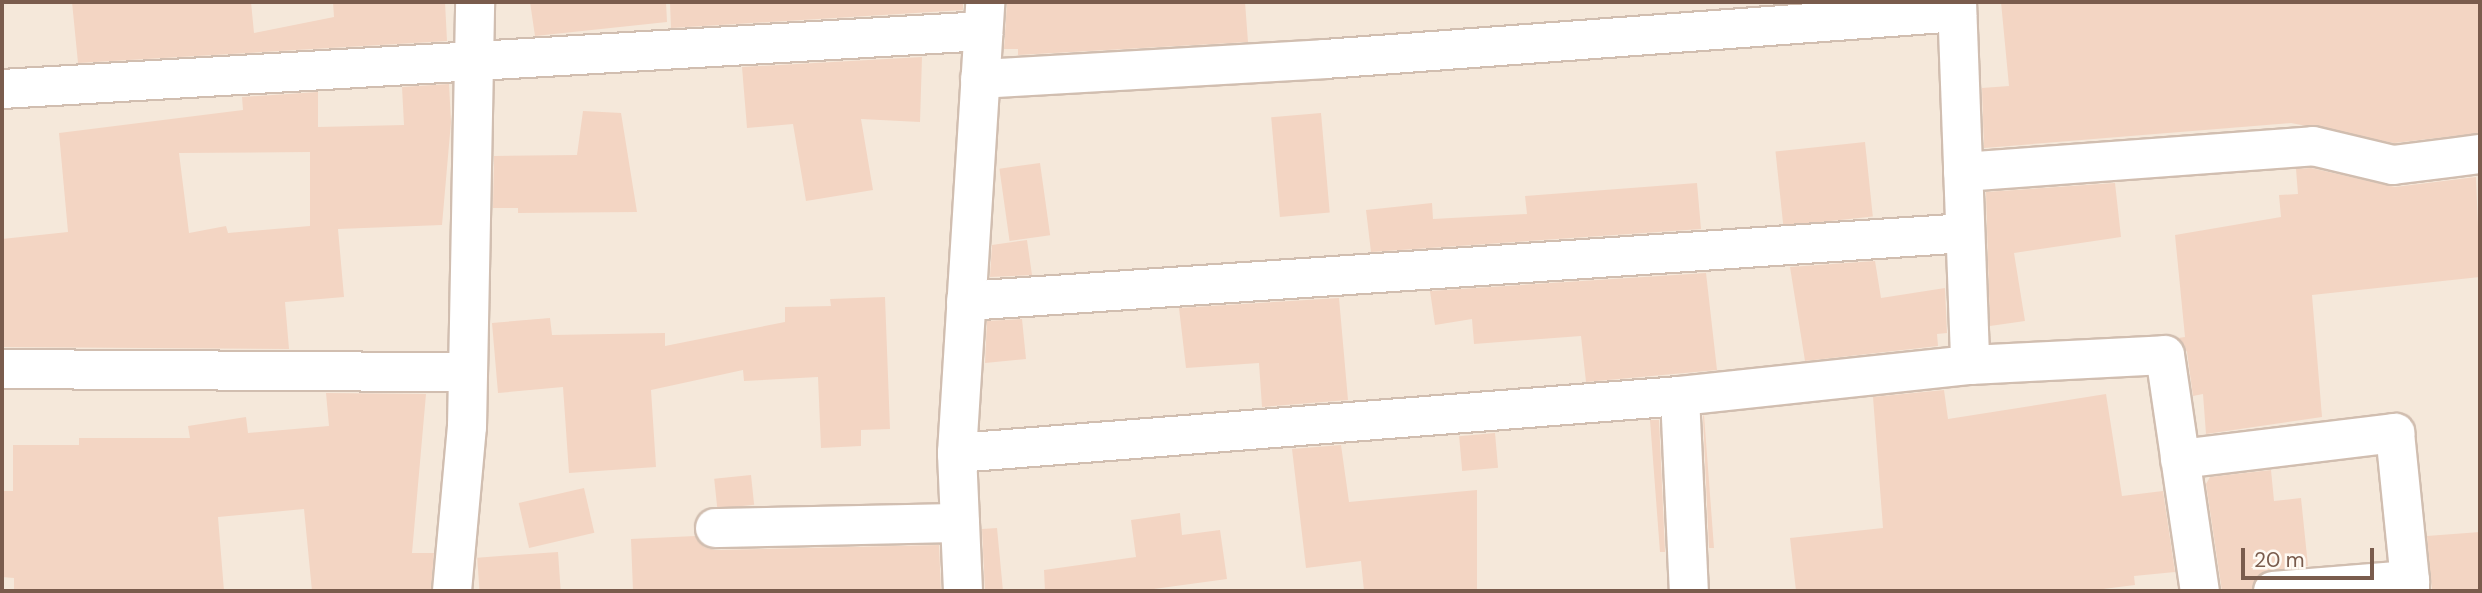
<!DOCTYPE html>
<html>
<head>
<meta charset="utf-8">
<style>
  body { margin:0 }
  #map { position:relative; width:2482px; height:593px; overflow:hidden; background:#fdf6ec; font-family:"DM Sans",sans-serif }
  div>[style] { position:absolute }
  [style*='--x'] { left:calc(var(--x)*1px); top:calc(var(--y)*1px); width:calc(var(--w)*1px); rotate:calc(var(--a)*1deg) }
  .residential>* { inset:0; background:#f5e8da; transform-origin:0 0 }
  .building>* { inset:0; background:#f3d5c3; transform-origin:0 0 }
  .roads { filter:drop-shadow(2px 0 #d1beb0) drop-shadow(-2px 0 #d1beb0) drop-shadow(0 2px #d1beb0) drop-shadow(0 -2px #d1beb0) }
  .minor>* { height:38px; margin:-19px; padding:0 19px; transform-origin:19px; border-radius:19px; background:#fff }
  .secondary>* { height:38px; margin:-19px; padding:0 19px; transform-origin:19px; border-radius:19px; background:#fff }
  span { translate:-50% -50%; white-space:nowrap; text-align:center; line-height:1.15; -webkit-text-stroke:7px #fffaf3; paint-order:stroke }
  .frame { position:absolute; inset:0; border:4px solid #7a5c4d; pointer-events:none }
  .scale { position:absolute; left:2241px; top:548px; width:133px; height:32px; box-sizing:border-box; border:4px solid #7a5c4d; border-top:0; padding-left:9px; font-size:21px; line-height:24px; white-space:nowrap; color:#7a5c4d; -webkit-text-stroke:5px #fffaf3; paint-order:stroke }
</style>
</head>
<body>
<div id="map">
  <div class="residential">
    <i style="left:2px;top:2px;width:2478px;height:589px"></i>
  </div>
  <div class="building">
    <i style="clip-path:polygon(72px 2px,251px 2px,254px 33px,334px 17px,333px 2px,445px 2px,447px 41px,78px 63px)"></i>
    <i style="clip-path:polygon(530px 2px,666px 2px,667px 22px,535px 36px)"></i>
    <i style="clip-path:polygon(670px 2px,917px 2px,963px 3px,963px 10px,671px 28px)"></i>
    <i style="clip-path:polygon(1007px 2px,1245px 2px,1248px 42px,1018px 55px,1018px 49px,1004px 49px)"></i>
    <i style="clip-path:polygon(2001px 2px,2480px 2px,2480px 133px,2394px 143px,2291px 123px,1984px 148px,1982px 88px,2009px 86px)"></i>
    <i style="clip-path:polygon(922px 57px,920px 122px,861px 119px,873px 190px,806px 201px,793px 124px,747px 128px,742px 67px)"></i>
    <i style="clip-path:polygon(evenodd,449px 84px,451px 122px,442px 225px,338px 229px,344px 297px,285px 302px,289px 349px,2px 347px,2px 239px,68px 232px,59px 133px,243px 110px,242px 97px,318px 92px,318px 127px,404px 125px,402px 87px,449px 84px,310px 152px,310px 226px,228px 233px,226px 226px,189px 233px,179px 153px,310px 152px)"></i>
    <i style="clip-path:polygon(583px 111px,621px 113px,637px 212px,518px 213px,518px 208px,493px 208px,494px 156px,577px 155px)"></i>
    <i style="left:1321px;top:113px;width:100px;height:50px;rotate:85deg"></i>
    <i style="left:1865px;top:142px;width:75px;height:90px;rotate:84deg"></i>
    <i style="left:1040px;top:163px;width:73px;height:41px;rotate:82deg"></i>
    <i style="clip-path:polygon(2311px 168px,2395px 187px,2476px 177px,2480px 277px,2312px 295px,2322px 417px,2206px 434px,2203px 394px,2193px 396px,2187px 352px,2178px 338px,2185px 337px,2175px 235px,2281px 217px,2279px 195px,2298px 194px,2296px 169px)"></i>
    <i style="clip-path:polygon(1697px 183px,1701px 229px,1371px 252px,1366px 210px,1432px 203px,1433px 219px,1527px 214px,1525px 196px)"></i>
    <i style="clip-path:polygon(2115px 183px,2121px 237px,2014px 253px,2025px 321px,1990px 326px,1986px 192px)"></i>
    <i style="clip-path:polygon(1027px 240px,1032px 275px,990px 277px,992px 245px)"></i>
    <i style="clip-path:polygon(1875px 261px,1881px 298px,1945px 288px,1947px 333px,1937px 334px,1938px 346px,1805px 361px,1790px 267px)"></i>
    <i style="clip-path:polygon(1706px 273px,1717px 370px,1586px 382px,1581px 336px,1474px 344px,1472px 319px,1435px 325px,1430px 291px)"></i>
    <i style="clip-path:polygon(885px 297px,890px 429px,861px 430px,861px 446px,821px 448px,818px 377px,744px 381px,743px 370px,651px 390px,656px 467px,569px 473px,563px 387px,498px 393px,492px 323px,550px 318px,552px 335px,665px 333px,665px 346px,785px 322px,785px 307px,831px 306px,830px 299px)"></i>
    <i style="clip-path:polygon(1339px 298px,1348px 400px,1262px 407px,1259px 363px,1186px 368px,1179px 308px)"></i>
    <i style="clip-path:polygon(1022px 319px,1026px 359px,985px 363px,987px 321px)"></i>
    <i style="clip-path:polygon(1944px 390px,1948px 419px,2106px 394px,2122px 496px,2163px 491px,2175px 572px,2134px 576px,2135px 585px,2087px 591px,1796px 591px,1790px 538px,1883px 528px,1873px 397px)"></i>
    <i style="clip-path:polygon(326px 393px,426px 394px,412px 553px,434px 553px,431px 591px,312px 591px,304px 509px,218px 517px,224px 591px,14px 591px,14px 578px,2px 577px,2px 491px,13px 491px,13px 445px,79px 445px,79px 438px,190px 438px,188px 426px,246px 417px,248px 433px,329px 426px)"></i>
    <i style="clip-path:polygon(1704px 415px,1714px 548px,1709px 548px,1703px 416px)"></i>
    <i style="clip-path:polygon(1650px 420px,1659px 420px,1665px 552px,1660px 552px)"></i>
    <i style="left:1495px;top:433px;width:35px;height:36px;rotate:85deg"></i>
    <i style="clip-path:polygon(1341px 445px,1349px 502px,1477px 490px,1477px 591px,1364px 591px,1361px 561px,1306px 568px,1292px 449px)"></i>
    <i style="clip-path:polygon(2271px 470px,2274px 501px,2301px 498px,2308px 566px,2261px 573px,2251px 591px,2222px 591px,2206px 484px,2210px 477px)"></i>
    <i style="left:751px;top:475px;width:30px;height:37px;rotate:84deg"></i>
    <i style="left:584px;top:488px;width:46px;height:67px;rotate:77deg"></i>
    <i style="clip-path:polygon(1180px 513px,1182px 535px,1220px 530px,1227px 579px,1139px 591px,1045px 591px,1044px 570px,1136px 557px,1131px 520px)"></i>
    <i style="clip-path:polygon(997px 528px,1003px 591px,985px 591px,982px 529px)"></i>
    <i style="clip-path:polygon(2480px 532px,2480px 591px,2432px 591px,2427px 536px)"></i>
    <i style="clip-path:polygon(695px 536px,704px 547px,715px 550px,939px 545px,941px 591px,633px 591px,631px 539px)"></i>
    <i style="left:558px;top:552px;width:39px;height:81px;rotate:86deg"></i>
  </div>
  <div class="roads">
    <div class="minor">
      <i style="--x:1957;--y:2;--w:363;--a:87.9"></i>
      <i style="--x:980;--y:79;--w:346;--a:-3.3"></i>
      <i style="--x:1325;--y:59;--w:634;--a:-4.25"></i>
      <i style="--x:2;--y:89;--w:983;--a:-3.38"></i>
      <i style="--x:1963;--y:172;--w:351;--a:-4.2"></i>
      <i style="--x:2313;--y:146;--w:82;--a:13.4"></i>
      <i style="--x:2393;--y:165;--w:88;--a:-7.2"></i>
      <i style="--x:966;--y:301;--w:1001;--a:-3.89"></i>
      <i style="--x:2;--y:369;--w:466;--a:0.4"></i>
      <i style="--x:1680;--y:396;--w:195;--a:87.4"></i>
      <i style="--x:957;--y:453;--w:725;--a:-4.51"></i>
      <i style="--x:1680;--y:396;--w:292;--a:-6.1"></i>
      <i style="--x:1970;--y:365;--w:195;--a:-2.9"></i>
      <i style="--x:2165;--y:355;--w:239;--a:81.6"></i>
      <i style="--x:2180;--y:459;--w:217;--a:-6.9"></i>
      <i style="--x:2395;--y:433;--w:148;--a:84.2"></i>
      <i style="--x:715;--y:528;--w:245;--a:-1.2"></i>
      <i style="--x:452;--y:591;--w:165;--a:-84.8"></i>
      <i style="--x:467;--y:427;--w:425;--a:-88.9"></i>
      <i style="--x:2273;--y:591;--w:137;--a:-4.6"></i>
      <i style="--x:2410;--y:580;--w:11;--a:90"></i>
    </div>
    <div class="secondary">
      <i style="--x:963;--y:591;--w:138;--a:-92.5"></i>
      <i style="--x:957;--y:453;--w:452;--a:-86.4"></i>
    </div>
  </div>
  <div class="frame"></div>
  <div class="scale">20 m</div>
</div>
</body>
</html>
